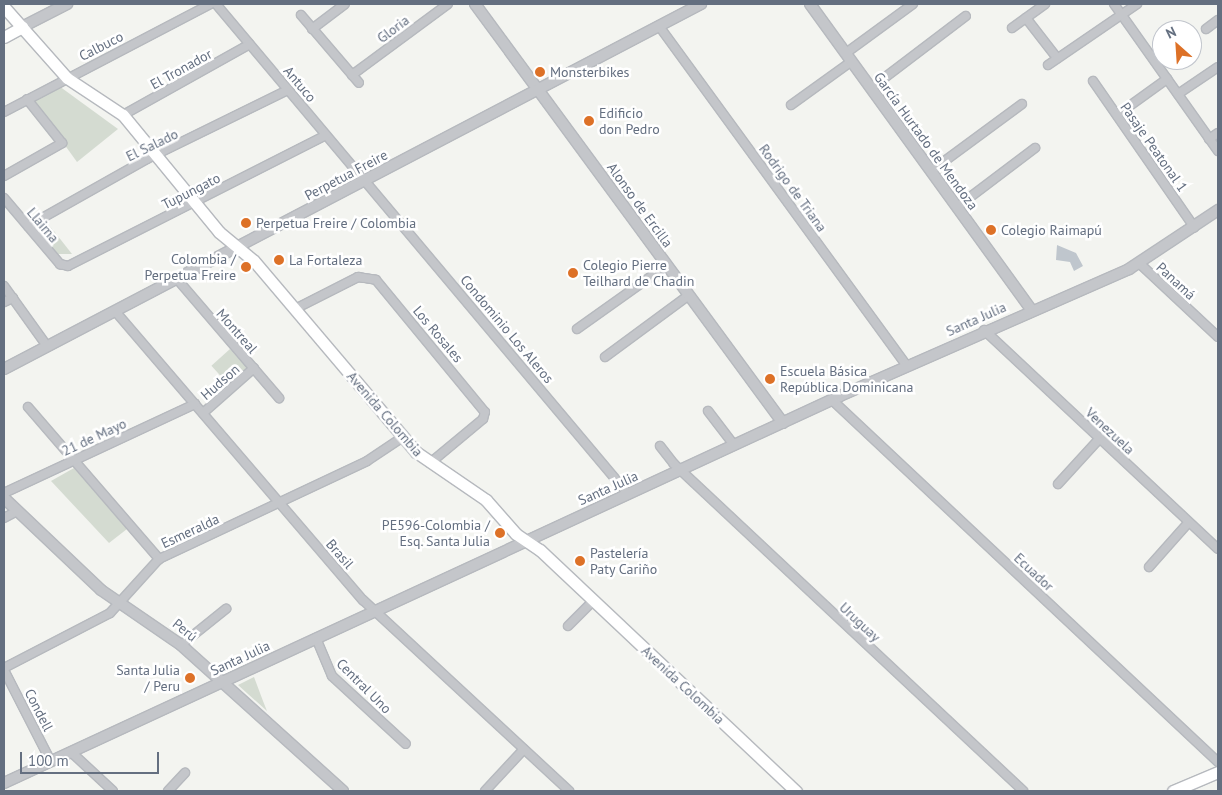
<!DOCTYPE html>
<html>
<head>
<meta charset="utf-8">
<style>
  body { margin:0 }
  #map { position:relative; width:1222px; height:795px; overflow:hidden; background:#f3f4f0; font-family:"PT Sans",sans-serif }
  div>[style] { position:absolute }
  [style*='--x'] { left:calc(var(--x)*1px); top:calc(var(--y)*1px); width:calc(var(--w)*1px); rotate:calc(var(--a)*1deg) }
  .green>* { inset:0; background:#d4dbd1; transform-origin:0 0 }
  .water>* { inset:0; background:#bfc6cd }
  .roads { filter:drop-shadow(1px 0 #b6b9be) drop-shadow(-1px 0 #b6b9be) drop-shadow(0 1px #b6b9be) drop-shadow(0 -1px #b6b9be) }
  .minor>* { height:8px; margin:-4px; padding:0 4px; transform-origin:4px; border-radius:4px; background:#c4c6ca }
  .tertiary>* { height:10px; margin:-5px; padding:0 5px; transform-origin:5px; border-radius:5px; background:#c4c6ca }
  .secondary>* { height:11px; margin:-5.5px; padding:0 5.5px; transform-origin:5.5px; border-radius:5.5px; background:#fff }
  .dots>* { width:14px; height:14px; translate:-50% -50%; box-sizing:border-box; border:2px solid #fff; border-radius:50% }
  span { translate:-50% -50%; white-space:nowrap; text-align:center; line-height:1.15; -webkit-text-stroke:5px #fff; paint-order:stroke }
  .street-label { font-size:14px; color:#646f80 }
  .poi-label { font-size:14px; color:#646f80 }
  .left { translate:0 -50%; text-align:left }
  .right { translate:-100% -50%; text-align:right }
  .frame { position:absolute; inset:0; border:5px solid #646f80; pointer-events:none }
  .north { position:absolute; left:1152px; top:20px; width:50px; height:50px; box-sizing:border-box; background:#fff; border:1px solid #c1c5cc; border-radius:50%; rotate:334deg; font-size:14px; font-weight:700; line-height:20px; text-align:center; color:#646f80 }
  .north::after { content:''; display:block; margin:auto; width:18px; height:22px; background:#dd7127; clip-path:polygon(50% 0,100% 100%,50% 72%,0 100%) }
  .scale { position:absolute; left:20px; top:752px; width:139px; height:22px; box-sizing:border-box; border:2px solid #646f80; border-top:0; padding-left:6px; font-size:15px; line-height:18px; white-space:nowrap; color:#646f80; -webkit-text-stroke:4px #fff; paint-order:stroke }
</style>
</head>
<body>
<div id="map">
  <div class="green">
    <i style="clip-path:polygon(59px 86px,118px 129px,77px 162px,33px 101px)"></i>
    <i style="clip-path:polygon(46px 221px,72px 254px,55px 254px,35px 230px)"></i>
    <i style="left:230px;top:349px;width:25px;height:25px;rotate:48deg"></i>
    <i style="clip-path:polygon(74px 468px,127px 529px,109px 543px,51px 481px)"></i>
    <i style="clip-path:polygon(254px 677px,263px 701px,267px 711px,238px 685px)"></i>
  </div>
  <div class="water">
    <i style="clip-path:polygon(1057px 245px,1076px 253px,1083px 266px,1074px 271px,1070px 262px,1056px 260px)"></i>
  </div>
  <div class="roads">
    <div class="minor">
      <i style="--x:216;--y:4;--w:640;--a:49.94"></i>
      <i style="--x:1114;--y:4;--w:180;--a:54.7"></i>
      <i style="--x:301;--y:15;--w:89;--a:49.5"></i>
      <i style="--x:1026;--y:18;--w:51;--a:52.2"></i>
      <i style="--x:659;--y:26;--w:421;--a:53.9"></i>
      <i style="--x:1012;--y:28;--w:41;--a:-36"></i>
      <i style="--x:312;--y:29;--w:41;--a:-37.1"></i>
      <i style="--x:1206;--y:29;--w:15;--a:-37"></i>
      <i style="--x:846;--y:53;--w:83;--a:-36.2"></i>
      <i style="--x:1152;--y:56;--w:11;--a:-27"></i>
      <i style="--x:1048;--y:65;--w:108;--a:-34.4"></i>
      <i style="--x:352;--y:75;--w:119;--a:-36.5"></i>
      <i style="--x:1093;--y:81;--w:178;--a:55.3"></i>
      <i style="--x:871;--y:88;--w:119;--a:-37.2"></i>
      <i style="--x:1178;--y:94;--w:48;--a:-34"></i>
      <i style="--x:791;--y:105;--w:75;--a:-35.8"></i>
      <i style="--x:4;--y:112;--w:233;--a:-27.6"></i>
      <i style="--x:123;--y:115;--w:145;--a:-29.2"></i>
      <i style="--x:1117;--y:115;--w:62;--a:-35.8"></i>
      <i style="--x:1209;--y:139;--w:11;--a:-34"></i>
      <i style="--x:931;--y:171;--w:113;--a:-36.4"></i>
      <i style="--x:4;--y:176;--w:67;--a:-29.6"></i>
      <i style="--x:62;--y:143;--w:56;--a:-128.5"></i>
      <i style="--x:4;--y:198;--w:87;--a:49.7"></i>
      <i style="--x:60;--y:264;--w:8;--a:14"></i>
      <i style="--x:68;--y:266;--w:289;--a:-26.9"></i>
      <i style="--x:957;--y:207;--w:98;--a:-37.1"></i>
      <i style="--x:28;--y:226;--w:137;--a:-29.4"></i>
      <i style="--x:147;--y:159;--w:157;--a:-26.1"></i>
      <i style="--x:1139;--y:263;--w:108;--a:43.1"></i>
      <i style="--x:177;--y:279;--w:157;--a:49.4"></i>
      <i style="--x:4;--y:286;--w:74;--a:54.4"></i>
      <i style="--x:4;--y:302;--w:10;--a:-24"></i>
      <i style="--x:295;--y:309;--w:71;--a:-26.9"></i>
      <i style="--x:358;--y:277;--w:18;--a:9"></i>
      <i style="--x:376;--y:280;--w:171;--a:50.5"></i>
      <i style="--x:485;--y:412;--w:7;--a:106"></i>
      <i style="--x:483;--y:419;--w:69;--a:140.3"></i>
      <i style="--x:115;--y:311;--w:381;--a:49.4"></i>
      <i style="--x:363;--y:600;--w:281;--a:42.8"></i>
      <i style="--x:577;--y:329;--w:110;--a:-35.4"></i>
      <i style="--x:984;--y:330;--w:320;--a:43.1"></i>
      <i style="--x:605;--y:357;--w:104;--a:-36.4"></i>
      <i style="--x:832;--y:400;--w:529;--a:43.16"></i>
      <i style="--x:28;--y:407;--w:201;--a:49.2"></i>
      <i style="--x:708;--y:411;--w:43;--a:52.6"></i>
      <i style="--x:203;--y:413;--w:68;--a:-41.4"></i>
      <i style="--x:660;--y:446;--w:23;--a:52"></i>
      <i style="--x:674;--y:464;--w:478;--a:43.1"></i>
      <i style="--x:1058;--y:484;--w:62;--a:-47.6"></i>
      <i style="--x:4;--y:493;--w:211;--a:-25"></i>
      <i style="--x:4;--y:518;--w:15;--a:-28"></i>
      <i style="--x:1149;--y:567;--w:60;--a:-48.4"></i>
      <i style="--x:568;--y:626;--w:35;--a:-45"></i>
      <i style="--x:316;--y:638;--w:41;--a:67.2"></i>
      <i style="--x:332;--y:676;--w:100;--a:42.6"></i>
      <i style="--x:181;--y:645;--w:58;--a:-38.7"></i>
      <i style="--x:4;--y:668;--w:119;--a:-27.4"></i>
      <i style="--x:110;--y:613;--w:73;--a:-47.8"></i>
      <i style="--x:159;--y:559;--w:230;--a:-25.2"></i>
      <i style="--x:367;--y:461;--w:43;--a:-33.7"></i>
      <i style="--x:4;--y:670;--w:103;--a:62.9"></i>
      <i style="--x:71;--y:752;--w:57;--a:42.9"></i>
      <i style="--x:168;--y:791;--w:25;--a:-47"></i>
      <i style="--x:485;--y:791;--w:57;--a:-47.1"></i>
    </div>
    <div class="tertiary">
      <i style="--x:475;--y:4;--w:520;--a:53.68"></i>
      <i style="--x:810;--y:4;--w:377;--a:54.1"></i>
      <i style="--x:22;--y:27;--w:51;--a:-27.1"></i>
      <i style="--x:4;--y:369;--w:787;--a:-27.64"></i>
      <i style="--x:4;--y:498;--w:134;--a:43.5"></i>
      <i style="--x:101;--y:590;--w:97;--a:34.5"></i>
      <i style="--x:181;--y:645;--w:218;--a:42"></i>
      <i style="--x:4;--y:783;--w:921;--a:-24.84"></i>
      <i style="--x:840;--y:396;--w:316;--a:-23.7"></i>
      <i style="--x:1129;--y:269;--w:107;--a:-33.5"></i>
    </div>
    <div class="secondary">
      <i style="--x:4;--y:7;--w:95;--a:48.4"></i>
      <i style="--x:67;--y:78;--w:67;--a:33.5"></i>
      <i style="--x:123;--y:115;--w:151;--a:50.6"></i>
      <i style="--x:219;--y:232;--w:45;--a:39.6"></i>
      <i style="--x:254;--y:261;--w:250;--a:49.7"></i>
      <i style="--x:416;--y:452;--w:85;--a:34.4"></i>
      <i style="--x:486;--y:500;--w:45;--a:48.6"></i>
      <i style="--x:516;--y:534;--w:29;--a:34"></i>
      <i style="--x:540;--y:550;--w:352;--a:43.3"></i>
      <i style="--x:4;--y:37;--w:21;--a:-29"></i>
      <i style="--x:1173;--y:791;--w:49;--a:-22.9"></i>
    </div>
  </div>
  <div class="dots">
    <i style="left:540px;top:72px;background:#dd7127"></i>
    <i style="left:589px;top:121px;background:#dd7127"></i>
    <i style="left:246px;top:223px;background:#dd7127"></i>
    <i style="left:991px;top:230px;background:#dd7127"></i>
    <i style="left:279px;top:260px;background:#dd7127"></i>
    <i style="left:246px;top:267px;background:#dd7127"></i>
    <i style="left:573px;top:273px;background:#dd7127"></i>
    <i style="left:770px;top:379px;background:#dd7127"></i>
    <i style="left:500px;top:533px;background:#dd7127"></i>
    <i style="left:580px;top:561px;background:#dd7127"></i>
    <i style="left:190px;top:678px;background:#dd7127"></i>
  </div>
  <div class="street-label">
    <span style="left:393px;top:29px;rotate:-37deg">Gloria</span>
    <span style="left:101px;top:46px;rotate:-27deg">Calbuco</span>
    <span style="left:181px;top:69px;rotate:-29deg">El Tronador</span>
    <span style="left:300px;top:84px;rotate:50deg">Antuco</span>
    <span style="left:926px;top:141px;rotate:54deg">García Hurtado de Mendoza</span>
    <span style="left:152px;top:145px;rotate:-26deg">El Salado</span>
    <span style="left:1154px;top:147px;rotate:55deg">Pasaje Peatonal 1</span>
    <span style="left:346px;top:175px;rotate:-28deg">Perpetua Freire</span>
    <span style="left:793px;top:188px;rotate:54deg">Rodrigo de Triana</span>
    <span style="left:191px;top:191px;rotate:-27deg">Tupungato</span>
    <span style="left:640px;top:205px;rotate:54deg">Alonso de Ercilla</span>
    <span style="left:43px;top:225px;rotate:50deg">Llaima</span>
    <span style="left:1176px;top:281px;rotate:43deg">Panamá</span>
    <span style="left:976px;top:319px;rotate:-24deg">Santa Julia</span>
    <span style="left:507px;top:329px;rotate:50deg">Condominio Los Aleros</span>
    <span style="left:237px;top:331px;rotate:49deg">Montreal</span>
    <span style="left:438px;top:334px;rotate:50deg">Los Rosales</span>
    <span style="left:220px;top:382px;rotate:-41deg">Hudson</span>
    <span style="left:385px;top:414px;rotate:49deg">Avenida Colombia</span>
    <span style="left:1110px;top:431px;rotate:43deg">Venezuela</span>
    <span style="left:94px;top:437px;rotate:-25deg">21 de Mayo</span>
    <span style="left:608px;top:488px;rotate:-24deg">Santa Julia</span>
    <span style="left:190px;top:531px;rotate:-25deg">Esmeralda</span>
    <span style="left:340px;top:554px;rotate:49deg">Brasil</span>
    <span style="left:1034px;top:572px;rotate:43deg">Ecuador</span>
    <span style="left:860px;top:622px;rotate:43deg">Uruguay</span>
    <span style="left:185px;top:630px;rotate:39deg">Perú</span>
    <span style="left:240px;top:658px;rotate:-25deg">Santa Julia</span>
    <span style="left:683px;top:685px;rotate:43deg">Avenida Colombia</span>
    <span style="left:364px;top:686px;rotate:45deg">Central Uno</span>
    <span style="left:39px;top:710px;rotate:63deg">Condell</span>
  </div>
  <div class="poi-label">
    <span class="left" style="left:550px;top:72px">Monsterbikes</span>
    <span class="left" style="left:599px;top:121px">Edificio<br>don Pedro</span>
    <span class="left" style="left:256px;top:223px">Perpetua Freire / Colombia</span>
    <span class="left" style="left:1001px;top:230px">Colegio Raimapú</span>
    <span class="right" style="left:236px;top:267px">Colombia /<br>Perpetua Freire</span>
    <span class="left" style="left:289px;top:260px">La Fortaleza</span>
    <span class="left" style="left:583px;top:273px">Colegio Pierre<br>Teilhard de Chadin</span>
    <span class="left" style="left:780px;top:379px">Escuela Básica<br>República Dominicana</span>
    <span class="right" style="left:490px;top:533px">PE596-Colombia /<br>Esq. Santa Julia</span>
    <span class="left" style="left:590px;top:561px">Pastelería<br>Paty Cariño</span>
    <span class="right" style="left:180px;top:678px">Santa Julia<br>/ Peru</span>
  </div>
  <div class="frame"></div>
  <div class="north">N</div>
  <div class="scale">100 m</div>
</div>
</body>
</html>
